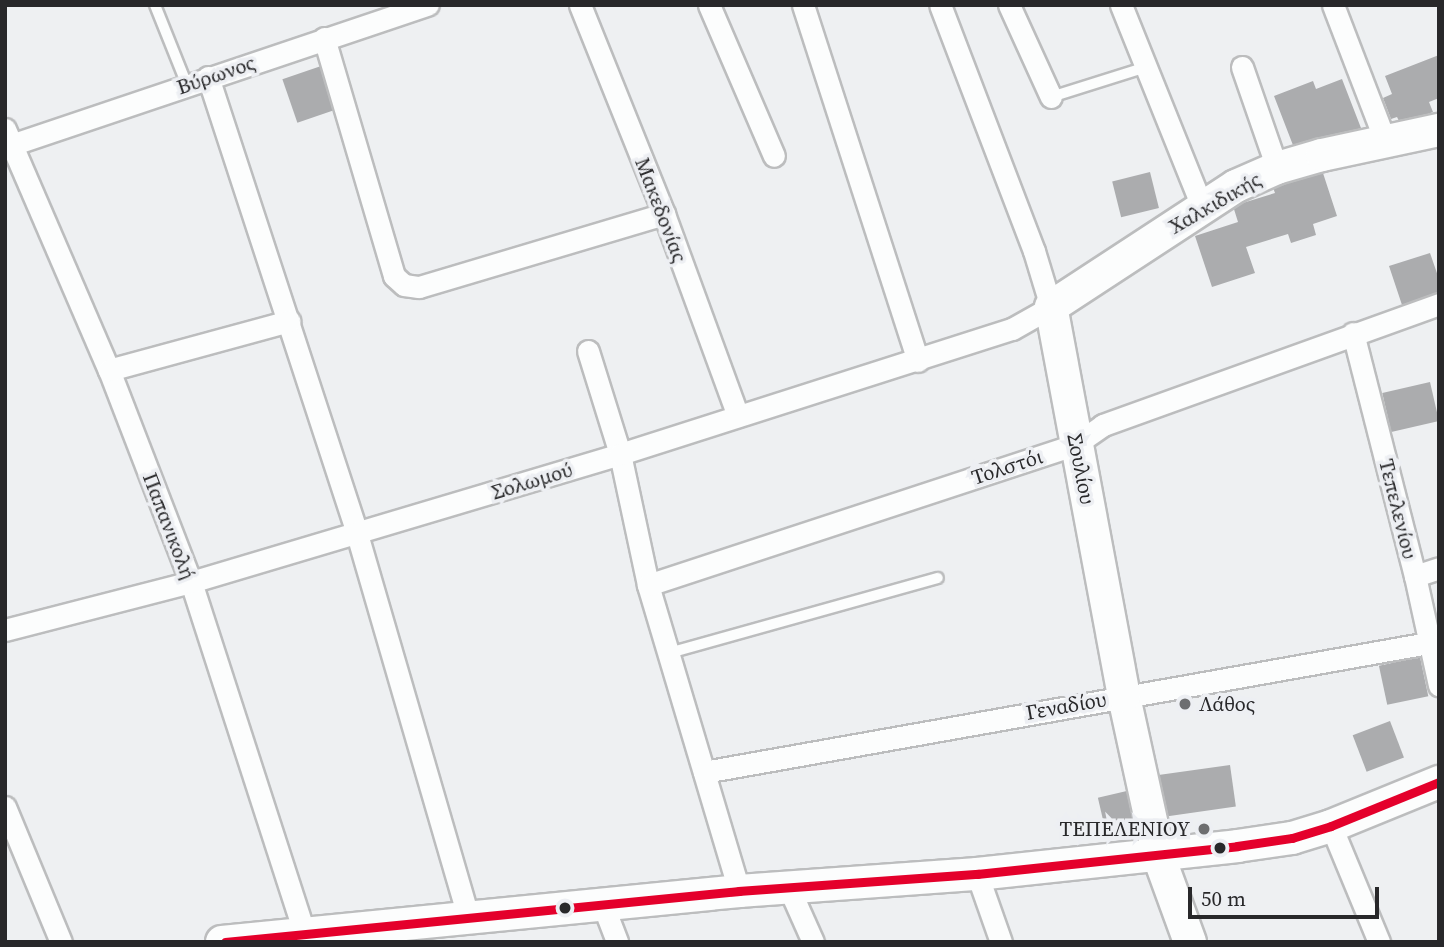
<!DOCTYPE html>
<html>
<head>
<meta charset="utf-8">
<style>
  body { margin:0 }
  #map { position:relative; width:1444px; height:947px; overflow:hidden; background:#eef0f2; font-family:"Source Serif 4",serif }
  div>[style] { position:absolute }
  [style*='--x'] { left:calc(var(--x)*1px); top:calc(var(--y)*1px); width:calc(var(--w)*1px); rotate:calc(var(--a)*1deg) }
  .building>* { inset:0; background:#abacae; transform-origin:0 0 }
  .roads { filter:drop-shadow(2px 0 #bcbdbe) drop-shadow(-2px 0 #bcbdbe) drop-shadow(0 2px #bcbdbe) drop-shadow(0 -2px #bcbdbe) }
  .lane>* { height:10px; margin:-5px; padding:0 5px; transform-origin:5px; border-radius:5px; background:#fcfdfd }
  .street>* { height:21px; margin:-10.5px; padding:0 10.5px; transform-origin:10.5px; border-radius:10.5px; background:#fcfdfd }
  .secondary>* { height:32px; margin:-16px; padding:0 16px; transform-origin:16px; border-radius:16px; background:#fcfdfd }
  .bus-1>* { height:9px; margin:-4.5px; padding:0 4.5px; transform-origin:4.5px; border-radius:4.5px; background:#e4002b }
  .dots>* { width:19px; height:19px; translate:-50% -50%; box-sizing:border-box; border:4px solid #edeff3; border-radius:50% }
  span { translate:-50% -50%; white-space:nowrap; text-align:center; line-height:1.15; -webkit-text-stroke:7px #edeff3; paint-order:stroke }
  .street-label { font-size:21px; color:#28282a }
  .poi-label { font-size:21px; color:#28282a }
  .left { translate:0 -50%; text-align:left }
  .right { translate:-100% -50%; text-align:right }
  .frame { position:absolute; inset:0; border:7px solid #28282a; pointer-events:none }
  .scale { position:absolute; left:1188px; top:887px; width:191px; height:32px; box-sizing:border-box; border:4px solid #28282a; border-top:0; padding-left:9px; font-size:21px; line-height:24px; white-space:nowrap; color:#28282a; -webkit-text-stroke:5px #edeff3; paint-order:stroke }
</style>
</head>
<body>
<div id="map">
  <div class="building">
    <i style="clip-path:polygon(1439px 55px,1439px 98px,1429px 102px,1433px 112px,1401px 125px,1397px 117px,1391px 119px,1383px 98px,1392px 94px,1385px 76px)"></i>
    <i style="left:324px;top:65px;width:46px;height:44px;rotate:71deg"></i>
    <i style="clip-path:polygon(1342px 79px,1361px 128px,1296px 153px,1274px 96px,1313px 81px,1316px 89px)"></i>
    <i style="clip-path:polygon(1322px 170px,1337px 216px,1313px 224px,1316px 235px,1291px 243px,1288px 234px,1246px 247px,1255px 273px,1212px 287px,1195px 236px,1238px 222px,1233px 206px,1275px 193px,1272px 185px)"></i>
    <i style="left:1150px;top:172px;width:37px;height:39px;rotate:76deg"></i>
    <i style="clip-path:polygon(1430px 253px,1439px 279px,1439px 299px,1404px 311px,1389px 266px)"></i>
    <i style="left:1430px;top:382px;width:40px;height:49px;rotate:77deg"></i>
    <i style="left:1420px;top:657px;width:40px;height:42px;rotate:78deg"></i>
    <i style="left:1390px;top:721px;width:39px;height:40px;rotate:69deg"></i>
    <i style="left:1230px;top:765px;width:42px;height:74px;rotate:82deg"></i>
    <i style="left:1131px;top:790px;width:32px;height:34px;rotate:77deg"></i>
  </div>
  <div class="roads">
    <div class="lane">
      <i style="--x:155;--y:5;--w:86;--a:68.2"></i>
      <i style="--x:1051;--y:97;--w:100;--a:-17.5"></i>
      <i style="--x:669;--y:653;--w:279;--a:-15.6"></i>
    </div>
    <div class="street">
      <i style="--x:580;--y:5;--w:225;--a:68.1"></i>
      <i style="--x:664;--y:214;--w:215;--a:69.9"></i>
      <i style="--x:709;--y:5;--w:164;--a:66.7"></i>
      <i style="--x:803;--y:5;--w:374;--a:72.1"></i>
      <i style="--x:1009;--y:5;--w:101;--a:65.5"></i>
      <i style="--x:1121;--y:5;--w:218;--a:68.1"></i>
      <i style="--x:1333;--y:5;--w:148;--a:69"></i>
      <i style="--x:324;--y:38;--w:248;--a:73.6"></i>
      <i style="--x:394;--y:276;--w:13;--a:42"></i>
      <i style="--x:404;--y:285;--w:15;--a:8"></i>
      <i style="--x:419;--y:287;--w:256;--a:-16.6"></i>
      <i style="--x:1242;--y:67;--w:107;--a:70.9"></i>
      <i style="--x:208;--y:77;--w:481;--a:71.9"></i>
      <i style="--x:357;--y:534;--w:399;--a:73.8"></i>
      <i style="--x:5;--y:129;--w:262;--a:66.7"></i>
      <i style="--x:109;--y:370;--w:227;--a:68.9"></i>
      <i style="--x:191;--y:582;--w:370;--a:72.1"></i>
      <i style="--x:5;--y:147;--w:446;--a:-18.6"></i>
      <i style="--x:1353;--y:333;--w:251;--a:75.7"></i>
      <i style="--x:1415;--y:576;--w:112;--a:77.6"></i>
      <i style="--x:588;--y:351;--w:108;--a:72.7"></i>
      <i style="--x:620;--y:454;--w:134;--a:77.9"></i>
      <i style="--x:648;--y:585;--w:319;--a:73.4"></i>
      <i style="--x:109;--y:370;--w:187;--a:-15.2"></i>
      <i style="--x:1415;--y:576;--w:25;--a:-18"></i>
      <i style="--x:648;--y:585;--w:451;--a:-18.2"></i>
      <i style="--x:1076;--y:444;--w:33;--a:-35"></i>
      <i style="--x:1103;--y:425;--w:357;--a:-19.8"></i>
      <i style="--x:5;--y:630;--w:192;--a:-14.5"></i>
      <i style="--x:191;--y:582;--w:448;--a:-16.6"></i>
      <i style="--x:620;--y:454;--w:411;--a:-17.7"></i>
      <i style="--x:1012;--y:329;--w:45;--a:-29.4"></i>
      <i style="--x:1051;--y:307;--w:59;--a:-106.9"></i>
      <i style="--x:1034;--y:251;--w:263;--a:-110.9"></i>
      <i style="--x:704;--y:772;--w:735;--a:-10.1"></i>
      <i style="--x:5;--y:807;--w:146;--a:67.5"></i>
      <i style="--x:1331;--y:826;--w:126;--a:67.5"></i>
      <i style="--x:977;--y:874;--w:72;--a:70.6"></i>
      <i style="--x:789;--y:888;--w:59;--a:66"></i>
      <i style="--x:603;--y:905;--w:40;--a:69"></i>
    </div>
    <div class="secondary">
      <i style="--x:222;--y:942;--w:520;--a:-5.63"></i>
      <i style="--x:739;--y:891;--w:239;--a:-4.1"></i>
      <i style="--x:977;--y:874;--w:262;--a:-6.1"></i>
      <i style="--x:1237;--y:846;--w:56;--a:-8.3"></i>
      <i style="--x:1292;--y:838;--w:41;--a:-17.1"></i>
      <i style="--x:1331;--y:826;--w:117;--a:-22.2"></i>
      <i style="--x:1190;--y:942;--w:90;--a:-110"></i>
      <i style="--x:1159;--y:857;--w:165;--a:-102.3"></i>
      <i style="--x:1124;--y:696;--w:396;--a:-100.6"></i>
      <i style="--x:1051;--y:307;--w:221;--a:-33.2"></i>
      <i style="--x:1236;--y:186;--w:45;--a:-23.7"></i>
      <i style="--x:1277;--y:168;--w:47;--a:-16.1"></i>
      <i style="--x:1322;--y:155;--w:120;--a:-12.1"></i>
    </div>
  </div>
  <div class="bus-1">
    <i style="--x:225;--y:942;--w:517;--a:-5.67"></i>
    <i style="--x:739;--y:891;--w:239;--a:-4.1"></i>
    <i style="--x:977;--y:874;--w:262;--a:-6.1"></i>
    <i style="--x:1237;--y:846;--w:56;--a:-8.3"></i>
    <i style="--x:1292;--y:838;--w:41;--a:-17.1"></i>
    <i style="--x:1331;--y:826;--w:117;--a:-22.2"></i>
  </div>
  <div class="dots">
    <i style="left:1185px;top:704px;background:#6d6e70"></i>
    <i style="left:1204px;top:829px;background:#6d6e70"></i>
    <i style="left:1220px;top:848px;background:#28282a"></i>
    <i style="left:565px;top:908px;background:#28282a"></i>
  </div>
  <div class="street-label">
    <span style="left:216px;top:75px;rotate:-19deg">Βύρωνος</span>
    <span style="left:1215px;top:203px;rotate:-30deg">Χαλκιδικής</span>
    <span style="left:661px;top:210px;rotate:69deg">Μακεδονίας</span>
    <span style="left:1007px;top:467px;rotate:-18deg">Τολστόι</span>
    <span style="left:1081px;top:469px;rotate:79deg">Σουλίου</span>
    <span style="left:532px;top:481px;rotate:-17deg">Σολωμού</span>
    <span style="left:1398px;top:509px;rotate:76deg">Τεπελενίου</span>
    <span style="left:169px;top:526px;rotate:69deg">Παπανικολή</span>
    <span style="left:1066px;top:706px;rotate:-10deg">Γεναδίου</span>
  </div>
  <div class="poi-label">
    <span class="left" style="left:1199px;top:704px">Λάθος</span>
    <span class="right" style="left:1190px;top:829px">ΤΕΠΕΛΕΝΙΟΥ</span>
  </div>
  <div class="frame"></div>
  <div class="scale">50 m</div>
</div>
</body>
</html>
